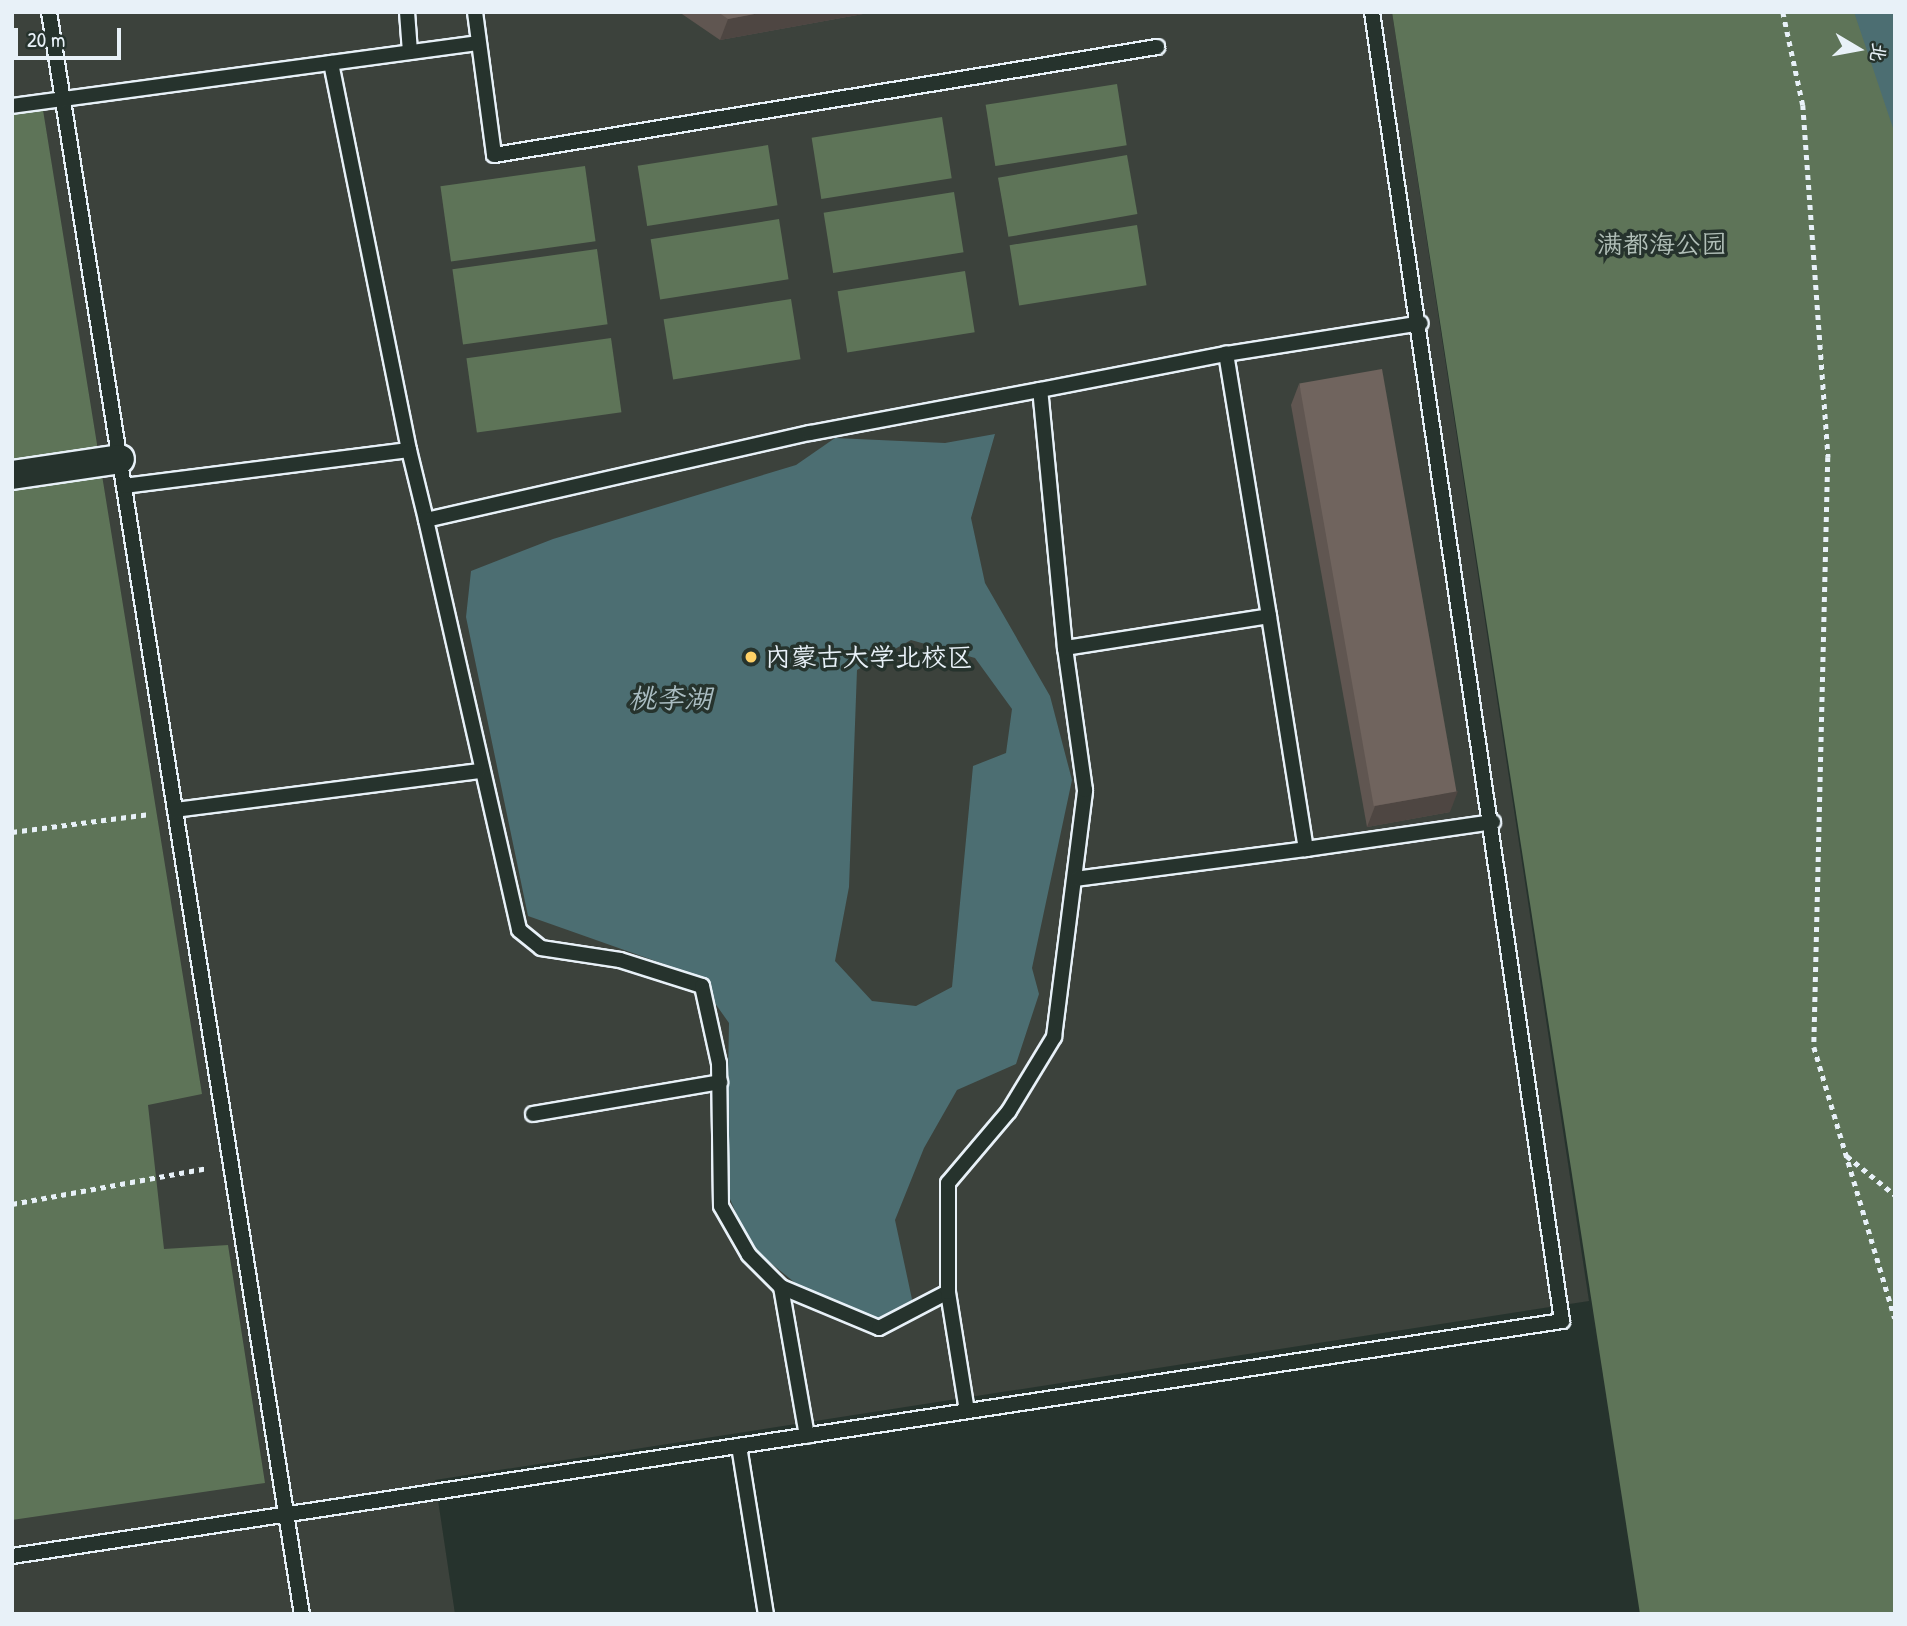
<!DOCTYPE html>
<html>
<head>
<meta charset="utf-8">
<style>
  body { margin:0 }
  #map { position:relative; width:1907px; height:1626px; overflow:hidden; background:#26332d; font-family:"Patrick Hand","LXGW WenKai TC",sans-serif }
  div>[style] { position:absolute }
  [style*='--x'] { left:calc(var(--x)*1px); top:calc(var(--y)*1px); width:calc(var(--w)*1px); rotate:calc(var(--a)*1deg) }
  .built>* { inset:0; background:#3c423c }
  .green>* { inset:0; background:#5e7458; transform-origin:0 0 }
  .water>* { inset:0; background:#4c6e72 }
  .path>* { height:4.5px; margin-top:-2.25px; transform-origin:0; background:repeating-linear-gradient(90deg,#e8f1f8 0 5px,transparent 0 10px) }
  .roads { filter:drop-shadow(2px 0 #e8f1f8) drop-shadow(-2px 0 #e8f1f8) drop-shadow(0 2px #e8f1f8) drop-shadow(0 -2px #e8f1f8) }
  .lane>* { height:14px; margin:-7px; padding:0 7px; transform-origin:7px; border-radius:7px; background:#26332d }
  .street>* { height:28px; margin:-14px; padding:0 14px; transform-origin:14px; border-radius:14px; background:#26332d }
  .wall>* { inset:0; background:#605651 }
  .shaded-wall>* { inset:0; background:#4e4642 }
  .building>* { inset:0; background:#70645e; transform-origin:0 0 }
  .dots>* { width:19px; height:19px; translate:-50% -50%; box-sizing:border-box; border:4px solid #26332d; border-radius:50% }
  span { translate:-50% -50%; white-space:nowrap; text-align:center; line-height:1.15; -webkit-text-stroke:7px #26332d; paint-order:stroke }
  .park-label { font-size:26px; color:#b1bfb8 }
  .poi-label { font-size:26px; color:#e8f1f8 }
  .left { translate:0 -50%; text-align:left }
  .water-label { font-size:28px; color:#aabdc2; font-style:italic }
  .frame { position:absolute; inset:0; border:14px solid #e8f1f8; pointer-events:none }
  .north { position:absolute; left:1823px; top:14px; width:70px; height:70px; -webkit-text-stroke:5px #26332d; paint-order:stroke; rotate:100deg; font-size:19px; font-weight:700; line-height:28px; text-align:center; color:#e8f1f8 }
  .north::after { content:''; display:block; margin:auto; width:24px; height:32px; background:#e8f1f8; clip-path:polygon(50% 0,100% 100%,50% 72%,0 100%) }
  .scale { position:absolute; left:14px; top:28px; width:107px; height:32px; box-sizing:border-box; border:4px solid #e8f1f8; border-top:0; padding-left:9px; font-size:21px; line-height:24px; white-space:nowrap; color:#e8f1f8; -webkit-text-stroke:5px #26332d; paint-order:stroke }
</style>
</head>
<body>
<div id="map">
  <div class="built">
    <i style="clip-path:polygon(12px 12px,1392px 12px,1589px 1301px,435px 1480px,455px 1614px,12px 1614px)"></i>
  </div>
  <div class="green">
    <i style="clip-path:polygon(1392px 12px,1895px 12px,1895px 1614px,1640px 1614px)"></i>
    <i style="left:1117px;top:84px;width:62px;height:133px;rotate:81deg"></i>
    <i style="clip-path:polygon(43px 110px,202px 1094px,148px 1105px,164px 1249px,228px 1245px,265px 1483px,12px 1520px,12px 115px)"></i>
    <i style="left:942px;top:117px;width:62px;height:132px;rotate:81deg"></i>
    <i style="left:768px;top:145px;width:61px;height:132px;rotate:81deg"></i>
    <i style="left:1127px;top:155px;width:60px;height:131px;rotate:80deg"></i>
    <i style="left:585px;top:166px;width:76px;height:146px;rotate:82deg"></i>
    <i style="left:954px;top:192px;width:61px;height:132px;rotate:81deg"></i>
    <i style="left:779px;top:219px;width:61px;height:130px;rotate:81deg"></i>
    <i style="left:1137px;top:225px;width:61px;height:129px;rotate:81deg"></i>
    <i style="left:597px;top:249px;width:76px;height:146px;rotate:82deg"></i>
    <i style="left:965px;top:271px;width:62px;height:129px;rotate:81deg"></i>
    <i style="left:791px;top:299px;width:61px;height:129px;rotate:81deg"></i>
    <i style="left:611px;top:338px;width:75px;height:146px;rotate:82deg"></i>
  </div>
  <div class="water">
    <i style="clip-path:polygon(1854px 12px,1895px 12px,1895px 134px)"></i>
    <i style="clip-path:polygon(evenodd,995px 434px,971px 518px,985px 583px,1050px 696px,1072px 780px,1032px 968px,1039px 994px,1016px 1064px,957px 1090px,924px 1148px,895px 1220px,913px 1304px,879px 1328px,831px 1312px,751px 1247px,726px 1190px,729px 1023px,695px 975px,528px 916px,466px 617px,471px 571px,553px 539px,796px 465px,835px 438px,945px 443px,995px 434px,911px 640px,975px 658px,1012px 709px,1006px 753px,973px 766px,952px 987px,916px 1006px,872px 1001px,835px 961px,849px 887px,857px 670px,911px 640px)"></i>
  </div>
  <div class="path">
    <i style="--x:1783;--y:12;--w:95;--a:77.9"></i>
    <i style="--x:1803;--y:105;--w:353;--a:85.9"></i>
    <i style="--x:1828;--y:457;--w:590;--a:91.36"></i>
    <i style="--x:1814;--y:1047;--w:283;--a:73.4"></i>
    <i style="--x:12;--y:832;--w:139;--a:-7.4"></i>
    <i style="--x:1847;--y:1156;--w:62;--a:39.1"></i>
    <i style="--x:12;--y:1204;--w:199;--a:-10.4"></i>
  </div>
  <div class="roads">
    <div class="lane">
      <i style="--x:49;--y:12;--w:1622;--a:81.03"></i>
      <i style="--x:407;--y:12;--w:40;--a:85.7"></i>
      <i style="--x:475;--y:12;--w:144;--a:82.4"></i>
      <i style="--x:494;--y:155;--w:672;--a:-9.25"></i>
      <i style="--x:331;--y:63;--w:395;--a:78.6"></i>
      <i style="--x:12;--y:106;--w:470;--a:-7.7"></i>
      <i style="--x:124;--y:486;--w:287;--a:-7.2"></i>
      <i style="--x:409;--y:450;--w:72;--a:76.3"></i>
      <i style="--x:426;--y:520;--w:394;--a:-12.8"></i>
      <i style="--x:810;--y:433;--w:234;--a:-10.6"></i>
      <i style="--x:426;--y:520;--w:420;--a:77.2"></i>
      <i style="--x:519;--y:930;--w:28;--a:39"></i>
      <i style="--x:541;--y:948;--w:80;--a:8.6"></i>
      <i style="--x:620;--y:960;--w:86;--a:17.6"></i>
      <i style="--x:702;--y:986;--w:79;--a:77.6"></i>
      <i style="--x:719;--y:1063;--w:143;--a:89.2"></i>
      <i style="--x:721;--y:1206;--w:56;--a:60.3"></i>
      <i style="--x:749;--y:1255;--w:45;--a:45"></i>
      <i style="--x:781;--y:1287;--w:106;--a:22.7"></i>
      <i style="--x:879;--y:1328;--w:78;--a:-27.6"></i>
      <i style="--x:1269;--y:616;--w:266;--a:-99.3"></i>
      <i style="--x:1226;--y:354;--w:197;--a:-9"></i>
      <i style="--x:1065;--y:648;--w:259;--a:-95.5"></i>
      <i style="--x:1040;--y:390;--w:189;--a:-11"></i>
      <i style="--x:175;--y:810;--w:306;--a:-7.3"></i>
      <i style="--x:1306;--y:849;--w:189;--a:-8.2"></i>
      <i style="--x:533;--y:1114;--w:190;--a:-9.7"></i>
      <i style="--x:781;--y:1287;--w:151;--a:80.1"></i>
      <i style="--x:967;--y:1411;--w:121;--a:-99.1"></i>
      <i style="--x:948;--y:1292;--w:109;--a:-90"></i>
      <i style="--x:948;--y:1183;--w:94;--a:-49.7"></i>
      <i style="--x:1009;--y:1111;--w:87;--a:-58.7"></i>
      <i style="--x:1054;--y:1037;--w:249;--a:-82.8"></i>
      <i style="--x:1085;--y:790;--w:143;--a:-98"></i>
      <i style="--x:1065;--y:648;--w:206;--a:-8.9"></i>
      <i style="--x:1269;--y:616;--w:236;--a:81"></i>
      <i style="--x:1306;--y:849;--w:232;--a:172.6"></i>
      <i style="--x:739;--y:1446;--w:170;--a:80.9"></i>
      <i style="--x:12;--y:1556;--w:1568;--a:-8.62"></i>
      <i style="--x:1562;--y:1321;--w:1323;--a:-98.26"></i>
    </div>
    <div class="street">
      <i style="--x:12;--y:475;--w:109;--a:-8.4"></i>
    </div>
  </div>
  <div class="wall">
    <i style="clip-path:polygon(679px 12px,874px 12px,720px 40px)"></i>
    <i style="clip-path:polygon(1299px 384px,1450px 812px,1367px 827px,1291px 405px)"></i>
  </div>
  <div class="shaded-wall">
    <i style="clip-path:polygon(765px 12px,874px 12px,720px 40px,728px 19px)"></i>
    <i style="clip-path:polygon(1458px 791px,1450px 812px,1367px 827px,1375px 806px)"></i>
  </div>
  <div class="building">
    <i style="clip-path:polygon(718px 12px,765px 12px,728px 19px)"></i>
    <i style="left:1382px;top:369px;width:429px;height:84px;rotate:80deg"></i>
  </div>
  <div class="dots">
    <i style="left:751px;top:657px;background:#ffd166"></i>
  </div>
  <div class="park-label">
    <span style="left:1662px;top:244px">满都海公园</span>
  </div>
  <div class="poi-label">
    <span class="left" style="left:765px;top:657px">内蒙古大学北校区</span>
  </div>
  <div class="water-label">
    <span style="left:670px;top:698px">桃李湖</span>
  </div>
  <div class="frame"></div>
  <div class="north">北</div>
  <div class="scale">20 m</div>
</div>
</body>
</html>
